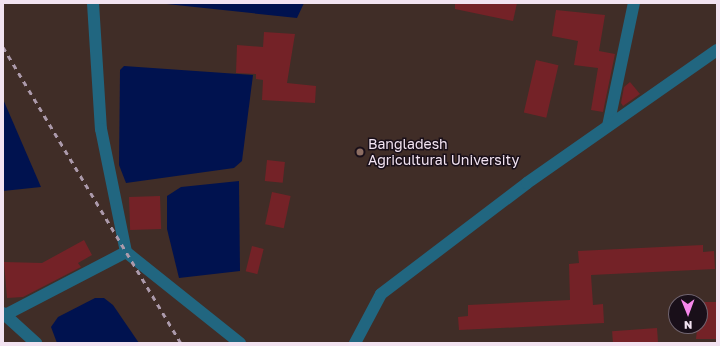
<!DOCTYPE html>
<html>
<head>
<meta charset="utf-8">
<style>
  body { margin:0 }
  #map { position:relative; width:720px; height:346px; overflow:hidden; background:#382237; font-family:"Golos Text",sans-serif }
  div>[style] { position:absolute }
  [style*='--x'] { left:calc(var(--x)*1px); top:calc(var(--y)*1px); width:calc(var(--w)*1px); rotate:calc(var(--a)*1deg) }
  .education>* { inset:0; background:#402d27 }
  .water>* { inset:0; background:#00124f }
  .building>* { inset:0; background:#742227; transform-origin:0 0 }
  .street>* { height:12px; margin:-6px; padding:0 6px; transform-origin:6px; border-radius:6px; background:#216680 }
  .rail>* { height:3px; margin-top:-1.5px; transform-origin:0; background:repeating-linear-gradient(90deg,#ac9aab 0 5px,transparent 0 10px) }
  .dots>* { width:11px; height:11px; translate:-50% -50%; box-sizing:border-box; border:2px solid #190f19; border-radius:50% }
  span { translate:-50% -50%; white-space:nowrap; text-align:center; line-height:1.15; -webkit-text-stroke:3px #190f19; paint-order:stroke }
  .poi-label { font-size:14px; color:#f2e3f1 }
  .left { translate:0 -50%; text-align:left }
  .frame { position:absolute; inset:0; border:4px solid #f2e3f1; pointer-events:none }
  .north { position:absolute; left:668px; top:294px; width:40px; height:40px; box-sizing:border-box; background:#190f19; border:1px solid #70646f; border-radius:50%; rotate:179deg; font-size:11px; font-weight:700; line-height:16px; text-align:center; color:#f2e3f1 }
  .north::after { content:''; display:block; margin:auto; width:14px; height:18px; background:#f788eb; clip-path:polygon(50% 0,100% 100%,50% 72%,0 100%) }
</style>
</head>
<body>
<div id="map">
  <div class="education">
    <i style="clip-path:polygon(evenodd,3px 3px,717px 3px,717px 343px,3px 343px,3px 3px,676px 302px,700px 302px,700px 326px,676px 326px,676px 302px)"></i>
  </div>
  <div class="water">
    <i style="clip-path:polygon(157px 3px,304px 3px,297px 18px)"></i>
    <i style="clip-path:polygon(124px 66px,253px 75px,242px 161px,234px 168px,126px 183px,119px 165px,120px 70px)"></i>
    <i style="clip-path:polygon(3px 99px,41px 187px,3px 191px)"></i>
    <i style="clip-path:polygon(239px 181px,240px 271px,179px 278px,167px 229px,167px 196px,181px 187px)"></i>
    <i style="clip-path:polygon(95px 298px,104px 298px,113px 305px,139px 343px,57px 343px,51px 327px,58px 317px)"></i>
  </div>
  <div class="building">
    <i style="clip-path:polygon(455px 3px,517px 3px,513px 21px,455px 9px)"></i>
    <i style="clip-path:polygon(556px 10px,605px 15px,599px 51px,615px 54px,603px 112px,591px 110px,598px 68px,574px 65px,578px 41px,552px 36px)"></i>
    <i style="clip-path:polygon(264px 32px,295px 34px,287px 83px,316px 86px,315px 103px,262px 100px,263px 80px,256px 79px,256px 74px,236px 73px,237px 45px,263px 47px)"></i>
    <i style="left:536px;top:60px;width:23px;height:54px;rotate:13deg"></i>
    <i style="clip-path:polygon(630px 82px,640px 94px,623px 106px,621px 103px,624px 87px)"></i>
    <i style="left:267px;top:160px;width:18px;height:21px;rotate:6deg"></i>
    <i style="left:272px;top:192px;width:19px;height:33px;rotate:12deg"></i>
    <i style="left:160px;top:196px;width:33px;height:31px;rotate:88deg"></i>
    <i style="clip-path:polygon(84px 240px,92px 255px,78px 263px,81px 267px,23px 297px,7px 298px,4px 262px,42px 263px)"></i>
    <i style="clip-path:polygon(703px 245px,703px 252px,714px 251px,715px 269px,591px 275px,593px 305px,603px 304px,604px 323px,459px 330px,458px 317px,468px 316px,468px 305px,570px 300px,569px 264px,579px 263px,578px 251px)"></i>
    <i style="left:252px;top:246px;width:12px;height:26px;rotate:14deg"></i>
    <i style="clip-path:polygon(700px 302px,717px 302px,717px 339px,696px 339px)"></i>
    <i style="left:657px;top:328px;width:15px;height:45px;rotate:86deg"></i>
  </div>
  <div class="street">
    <i style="--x:93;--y:3;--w:126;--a:86.4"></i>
    <i style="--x:101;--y:129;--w:126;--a:78.5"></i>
    <i style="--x:608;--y:126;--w:126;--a:-78.1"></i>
    <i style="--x:3;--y:313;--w:45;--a:42.3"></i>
    <i style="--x:7;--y:314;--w:134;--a:-27.5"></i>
    <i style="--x:126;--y:252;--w:146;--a:38.6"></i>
    <i style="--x:355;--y:343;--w:55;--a:-62"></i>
    <i style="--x:381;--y:294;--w:183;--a:-37.2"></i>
    <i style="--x:527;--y:183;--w:232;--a:-35"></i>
  </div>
  <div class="rail">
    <i style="--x:3;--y:47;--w:345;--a:59"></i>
  </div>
  <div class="dots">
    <i style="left:360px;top:152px;background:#8d6e63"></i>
  </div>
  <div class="poi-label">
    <span class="left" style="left:368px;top:152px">Bangladesh<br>Agricultural University</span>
  </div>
  <div class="frame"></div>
  <div class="north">N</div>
</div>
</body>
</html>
